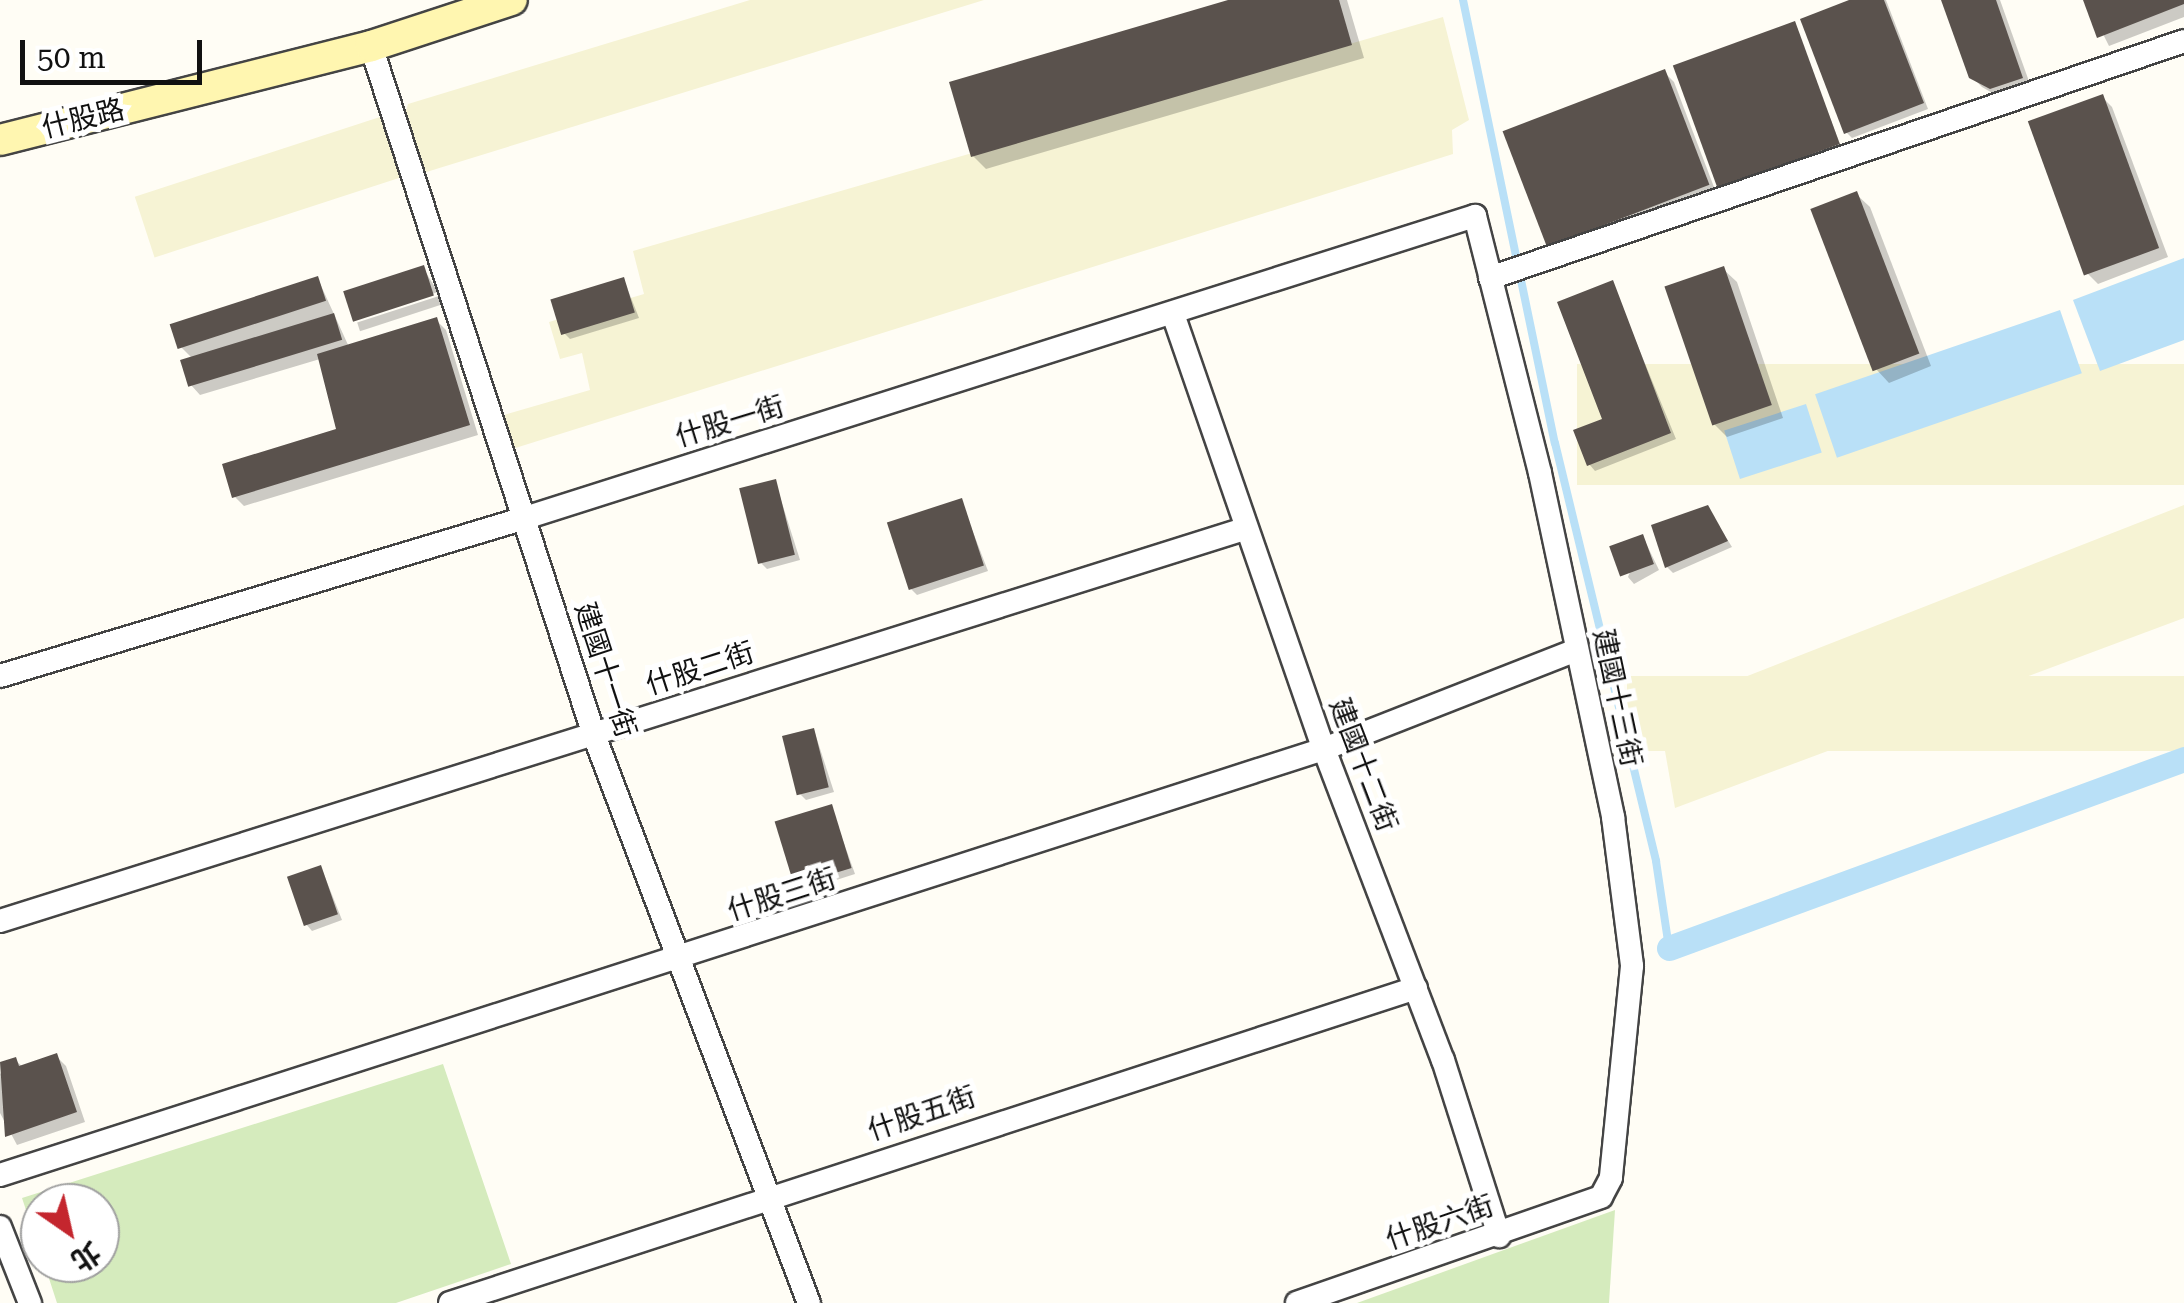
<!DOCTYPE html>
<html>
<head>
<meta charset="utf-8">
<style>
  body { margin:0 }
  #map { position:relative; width:2184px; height:1303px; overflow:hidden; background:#fffdf5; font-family:"Roboto Serif","Noto Sans TC",serif }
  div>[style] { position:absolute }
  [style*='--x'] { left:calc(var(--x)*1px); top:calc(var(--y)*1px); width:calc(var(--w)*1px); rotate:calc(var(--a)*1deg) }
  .farmland>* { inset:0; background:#f6f3d4; transform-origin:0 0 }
  .green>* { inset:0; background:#d5ebbd }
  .water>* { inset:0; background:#b9e0f7; transform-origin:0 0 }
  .shadow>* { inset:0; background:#0003; transform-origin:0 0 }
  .stream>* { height:8px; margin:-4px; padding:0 4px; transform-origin:4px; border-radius:4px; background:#b9e0f7 }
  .canal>* { height:25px; margin:-12.5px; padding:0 12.5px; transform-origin:12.5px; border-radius:12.5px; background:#b9e0f7 }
  .building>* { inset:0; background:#5a524d; transform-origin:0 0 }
  .roads { filter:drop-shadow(2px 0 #444) drop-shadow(-2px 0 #444) drop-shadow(0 2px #444) drop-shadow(0 -2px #444) }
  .street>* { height:22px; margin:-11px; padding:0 11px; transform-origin:11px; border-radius:11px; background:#fff }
  .secondary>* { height:30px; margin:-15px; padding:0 15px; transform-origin:15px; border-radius:15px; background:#fff6b0 }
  span { translate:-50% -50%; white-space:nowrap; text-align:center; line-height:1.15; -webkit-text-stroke:10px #fff; paint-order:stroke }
  .street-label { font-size:28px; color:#111 }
  .north { position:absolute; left:20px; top:1183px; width:100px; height:100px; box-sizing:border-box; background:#fff; border:2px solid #a0a0a0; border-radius:50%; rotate:146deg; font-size:28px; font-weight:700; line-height:40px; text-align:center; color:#111 }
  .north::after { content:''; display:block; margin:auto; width:35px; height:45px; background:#c4262e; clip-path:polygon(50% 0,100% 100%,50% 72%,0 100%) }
  .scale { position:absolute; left:20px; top:40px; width:182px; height:45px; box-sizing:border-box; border:5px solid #111; border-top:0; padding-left:12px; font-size:30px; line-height:35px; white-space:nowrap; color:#111; -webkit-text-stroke:8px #fff; paint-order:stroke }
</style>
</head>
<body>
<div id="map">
  <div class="farmland">
    <i style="clip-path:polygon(750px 0,984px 0,420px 174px,404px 118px,408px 104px)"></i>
    <i style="clip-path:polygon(1443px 17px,1469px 120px,1452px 130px,1453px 154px,509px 450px,497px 417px,590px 390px,582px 353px,560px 359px,549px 322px,644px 294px,633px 251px)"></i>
    <i style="left:383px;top:116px;width:64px;height:261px;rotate:72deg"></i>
    <i style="left:2184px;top:364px;width:121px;height:607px;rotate:90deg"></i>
    <i style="clip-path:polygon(2184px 505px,2184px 618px,1675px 808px,1658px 711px)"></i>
    <i style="left:2184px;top:676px;width:75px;height:557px;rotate:90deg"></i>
  </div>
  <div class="green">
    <i style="clip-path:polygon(443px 1064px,511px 1264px,396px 1303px,57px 1303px,44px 1263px,100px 1263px,100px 1203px,40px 1203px,40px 1252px,22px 1198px)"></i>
    <i style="clip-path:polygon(1615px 1210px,1609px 1303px,1357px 1303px)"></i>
  </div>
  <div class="water">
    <i style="clip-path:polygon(2184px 258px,2184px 340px,2100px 371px,2073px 300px)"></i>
    <i style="left:2060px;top:310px;width:67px;height:259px;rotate:71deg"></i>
    <i style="left:1806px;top:404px;width:51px;height:86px;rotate:72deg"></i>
  </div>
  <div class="shadow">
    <i style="clip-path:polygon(1236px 0,1347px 0,1364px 58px,986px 169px,973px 156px)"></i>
    <i style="clip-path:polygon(1856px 0,1886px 0,1928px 109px,1852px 138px,1846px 132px)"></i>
    <i style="clip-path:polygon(1944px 0,2000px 0,2031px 87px,2001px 98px,1982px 87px,1971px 76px)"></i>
    <i style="clip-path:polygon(2086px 0,2184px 0,2184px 17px,2109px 46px)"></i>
    <i style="left:1794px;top:24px;width:136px;height:126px;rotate:69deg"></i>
    <i style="clip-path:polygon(1664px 72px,1674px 82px,1717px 195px,1558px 256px)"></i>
    <i style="clip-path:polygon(2102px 97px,2112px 107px,2168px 257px,2098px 284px,2088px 274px)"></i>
    <i style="clip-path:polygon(1856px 194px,1870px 207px,1931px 366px,1889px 383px,1876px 369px)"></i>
    <i style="clip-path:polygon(423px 268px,438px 292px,354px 320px,346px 292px)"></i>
    <i style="clip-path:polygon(1723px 269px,1737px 282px,1783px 418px,1727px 437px,1714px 424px)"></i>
    <i style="clip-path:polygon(318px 279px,349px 347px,436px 320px,446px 330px,478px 435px,244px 506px,234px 496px,339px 431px,320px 359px,200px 395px,191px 385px,192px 358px,179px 345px)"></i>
    <i style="clip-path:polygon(624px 280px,639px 318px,570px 339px,564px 333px)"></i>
    <i style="clip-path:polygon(1612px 283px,1676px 439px,1595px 471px,1589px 464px,1605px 420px)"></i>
    <i style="left:439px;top:296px;width:9px;height:86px;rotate:72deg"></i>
    <i style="clip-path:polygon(775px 481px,800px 560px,767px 569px,761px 563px)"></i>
    <i style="clip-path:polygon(961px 501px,988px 571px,917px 595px,911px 589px)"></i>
    <i style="clip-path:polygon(1707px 507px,1732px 547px,1673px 573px,1667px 567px)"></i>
    <i style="clip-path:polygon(1643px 537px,1659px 570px,1634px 584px,1628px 577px)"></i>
    <i style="clip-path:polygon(814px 730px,834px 792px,806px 800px,800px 794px)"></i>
    <i style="clip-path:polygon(831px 807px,855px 874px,802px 891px,796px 884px)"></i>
    <i style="clip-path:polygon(321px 867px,342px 920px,312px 931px,306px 924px)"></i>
    <i style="clip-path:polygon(56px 1056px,66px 1066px,85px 1122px,17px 1145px,0 1113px,0 1074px,15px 1060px,23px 1067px)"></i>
  </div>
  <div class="stream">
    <i style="--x:1463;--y:0;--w:452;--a:78.3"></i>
    <i style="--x:1555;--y:443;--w:430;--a:76.4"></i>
    <i style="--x:1656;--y:861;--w:88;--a:81.5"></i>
  </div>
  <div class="canal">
    <i style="--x:1669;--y:948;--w:549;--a:-20.15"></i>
  </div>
  <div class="building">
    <i style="clip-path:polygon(1228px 0,1339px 0,1352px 45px,971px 157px,949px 82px)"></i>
    <i style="clip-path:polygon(1849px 0,1884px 0,1924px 103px,1844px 134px,1800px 19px)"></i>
    <i style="clip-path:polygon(1941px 0,1996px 0,2023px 78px,1990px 89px,1969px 78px)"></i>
    <i style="clip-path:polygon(2083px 0,2184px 0,2184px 4px,2097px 38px)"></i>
    <i style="left:1795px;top:21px;width:131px;height:130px;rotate:70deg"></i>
    <i style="left:1665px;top:69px;width:124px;height:174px;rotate:69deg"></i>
    <i style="left:2103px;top:94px;width:164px;height:80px;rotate:70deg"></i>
    <i style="left:1857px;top:191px;width:174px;height:50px;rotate:69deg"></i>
    <i style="left:424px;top:265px;width:32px;height:85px;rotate:72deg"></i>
    <i style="left:1724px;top:266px;width:147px;height:63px;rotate:71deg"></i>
    <i style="left:318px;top:276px;width:26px;height:156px;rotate:72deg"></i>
    <i style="left:624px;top:277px;width:37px;height:77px;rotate:73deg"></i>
    <i style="clip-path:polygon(1613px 280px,1671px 433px,1587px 466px,1573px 430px,1602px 419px,1557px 302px)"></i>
    <i style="left:334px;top:313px;width:28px;height:161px;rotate:73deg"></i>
    <i style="clip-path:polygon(437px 317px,470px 425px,232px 498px,222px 464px,336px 429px,317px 354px)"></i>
    <i style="left:776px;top:479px;width:78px;height:38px;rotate:76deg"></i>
    <i style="left:962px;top:498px;width:71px;height:79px;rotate:72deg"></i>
    <i style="clip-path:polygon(1708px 505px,1728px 541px,1665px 568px,1651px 525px)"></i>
    <i style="left:1643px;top:534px;width:32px;height:36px;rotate:70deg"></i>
    <i style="left:814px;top:728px;width:61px;height:33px;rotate:76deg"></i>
    <i style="left:832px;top:804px;width:67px;height:60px;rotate:73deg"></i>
    <i style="left:321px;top:865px;width:52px;height:36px;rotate:71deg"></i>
    <i style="clip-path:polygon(57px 1053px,77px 1112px,5px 1137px,0 1062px,16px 1057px,19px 1066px)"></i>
  </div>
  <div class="roads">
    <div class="street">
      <i style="--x:371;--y:46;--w:724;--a:72.07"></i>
      <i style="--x:594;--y:735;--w:607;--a:69.27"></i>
      <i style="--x:1490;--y:278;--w:733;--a:-18.85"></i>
      <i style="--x:1173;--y:314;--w:460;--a:70.9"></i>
      <i style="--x:1324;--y:749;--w:333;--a:69.1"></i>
      <i style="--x:1443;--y:1060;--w:185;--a:72.3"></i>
      <i style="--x:0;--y:676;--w:548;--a:-16.75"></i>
      <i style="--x:525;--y:518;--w:997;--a:-17.64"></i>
      <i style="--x:1475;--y:216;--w:265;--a:75.8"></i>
      <i style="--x:1540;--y:473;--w:352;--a:78"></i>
      <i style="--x:1613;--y:817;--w:150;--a:82.7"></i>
      <i style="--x:1632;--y:966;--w:213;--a:95.7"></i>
      <i style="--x:1611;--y:1178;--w:21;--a:118"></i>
      <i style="--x:1601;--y:1197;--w:322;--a:160.8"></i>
      <i style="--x:0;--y:921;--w:1307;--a:-17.49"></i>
      <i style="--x:0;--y:1175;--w:1391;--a:-17.84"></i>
      <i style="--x:1324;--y:749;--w:271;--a:-21.4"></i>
      <i style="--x:0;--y:1227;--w:82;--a:68.5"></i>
      <i style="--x:450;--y:1303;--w:1016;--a:-18.06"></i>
    </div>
    <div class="secondary">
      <i style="--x:0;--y:140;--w:383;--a:-14.2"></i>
      <i style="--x:371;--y:46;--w:148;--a:-18.1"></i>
    </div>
  </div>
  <div class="street-label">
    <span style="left:83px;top:119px;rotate:-14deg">什股路</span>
    <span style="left:730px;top:422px;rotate:-17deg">什股一街</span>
    <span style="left:700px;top:669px;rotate:-18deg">什股二街</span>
    <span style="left:605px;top:670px;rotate:72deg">建國十一街</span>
    <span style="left:1617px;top:698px;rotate:78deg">建國十三街</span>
    <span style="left:1363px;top:765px;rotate:69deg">建國十二街</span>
    <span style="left:782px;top:895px;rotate:-18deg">什股三街</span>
    <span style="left:922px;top:1114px;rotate:-19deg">什股五街</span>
    <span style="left:1440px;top:1223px;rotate:-19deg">什股六街</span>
  </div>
  <div class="north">北</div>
  <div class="scale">50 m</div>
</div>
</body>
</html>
